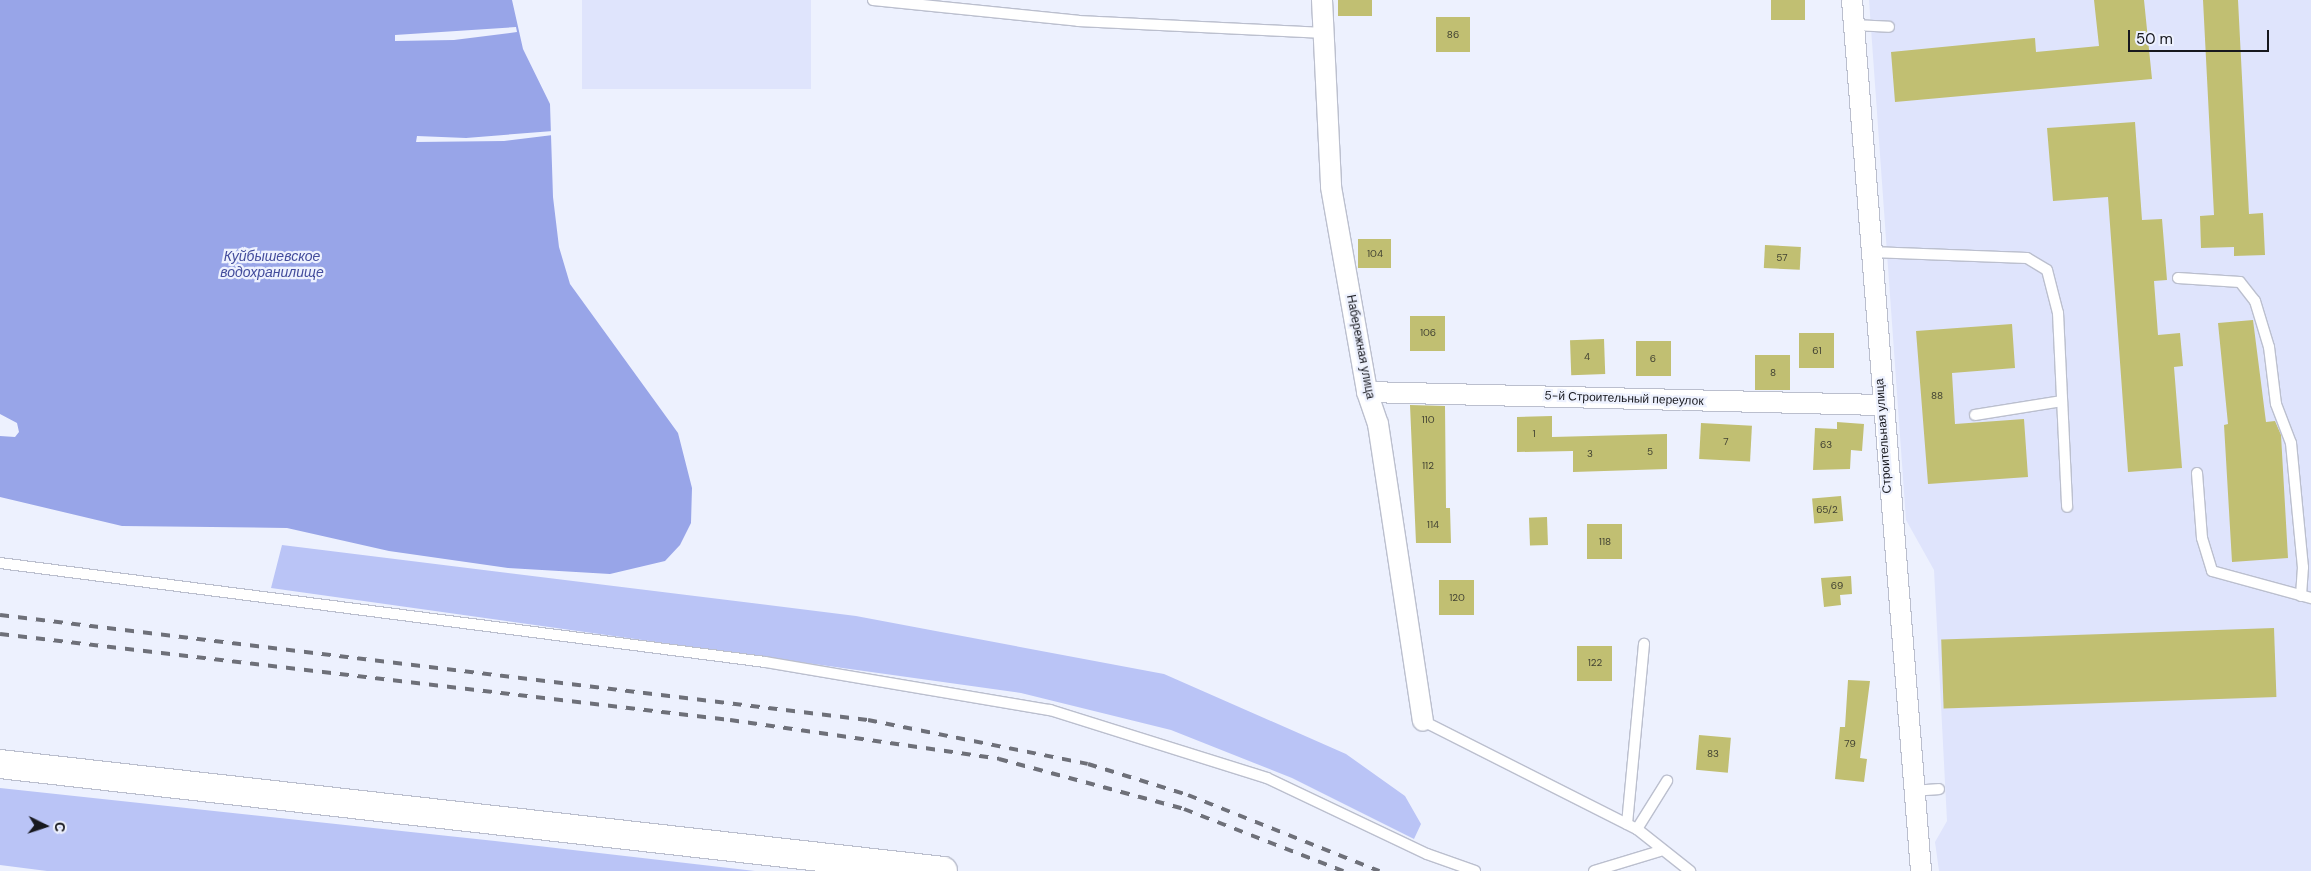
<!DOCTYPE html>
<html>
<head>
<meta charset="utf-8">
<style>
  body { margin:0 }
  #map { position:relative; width:2311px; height:871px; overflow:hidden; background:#edf1fe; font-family:"DM Sans",sans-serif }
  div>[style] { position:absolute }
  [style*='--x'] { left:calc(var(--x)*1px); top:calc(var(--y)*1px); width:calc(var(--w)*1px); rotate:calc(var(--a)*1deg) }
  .built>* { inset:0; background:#dfe4fc; transform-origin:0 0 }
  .green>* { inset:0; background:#bac4f6 }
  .water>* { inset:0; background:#98a5e8 }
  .pier>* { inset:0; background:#edf1fe }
  .building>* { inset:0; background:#c1bf72; transform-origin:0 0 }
  .roads { filter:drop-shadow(1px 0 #bbbfce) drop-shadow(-1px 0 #bbbfce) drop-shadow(0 1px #bbbfce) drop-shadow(0 -1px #bbbfce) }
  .lane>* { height:10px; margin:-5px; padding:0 5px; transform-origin:5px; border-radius:5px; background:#fff }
  .street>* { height:20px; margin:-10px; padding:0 10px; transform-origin:10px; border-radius:10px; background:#fff }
  .secondary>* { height:28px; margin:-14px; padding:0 14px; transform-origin:14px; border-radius:14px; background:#fff }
  .rail>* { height:4px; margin-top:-2px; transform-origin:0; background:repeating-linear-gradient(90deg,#6e7079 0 9px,transparent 0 18px) }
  span { translate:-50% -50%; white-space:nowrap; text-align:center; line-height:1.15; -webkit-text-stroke:4.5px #edf1fe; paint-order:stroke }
  .number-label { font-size:10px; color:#424233 }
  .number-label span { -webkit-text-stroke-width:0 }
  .street-label { font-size:12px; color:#17181e }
  .water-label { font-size:14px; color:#434c9c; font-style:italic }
  .north { position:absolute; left:20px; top:801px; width:50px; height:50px; -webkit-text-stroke:4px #edf1fe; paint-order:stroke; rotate:94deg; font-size:14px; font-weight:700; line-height:20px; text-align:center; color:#17181e }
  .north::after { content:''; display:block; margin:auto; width:18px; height:22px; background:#17181e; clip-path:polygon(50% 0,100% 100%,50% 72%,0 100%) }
  .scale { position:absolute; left:2128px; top:30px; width:141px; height:22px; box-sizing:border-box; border:2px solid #17181e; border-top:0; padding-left:6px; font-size:15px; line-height:18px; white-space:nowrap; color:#17181e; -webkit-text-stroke:4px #edf1fe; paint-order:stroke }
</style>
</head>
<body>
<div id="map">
  <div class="built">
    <i style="left:582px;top:0;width:229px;height:89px"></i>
    <i style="clip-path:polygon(1869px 0,2311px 0,2311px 871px,1939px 871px,1935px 842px,1947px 821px,1934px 570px,1906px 520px)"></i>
  </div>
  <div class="green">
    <i style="clip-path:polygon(282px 545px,856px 616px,1164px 674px,1346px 754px,1405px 796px,1421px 824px,1414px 839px,1292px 778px,1171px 730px,1021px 693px,271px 588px)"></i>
    <i style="clip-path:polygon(0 788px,495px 841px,755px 871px,47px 871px,0 865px)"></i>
  </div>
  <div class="water">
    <i style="clip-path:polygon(0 0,512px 0,523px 49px,550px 104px,553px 197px,559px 247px,570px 284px,678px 433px,692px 488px,691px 523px,680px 545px,665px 561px,610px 574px,508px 568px,389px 551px,287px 528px,122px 526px,0 497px,0 436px,15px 437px,19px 432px,17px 423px,0 414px)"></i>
  </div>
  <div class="pier">
    <i style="clip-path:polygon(516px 27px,517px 32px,454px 40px,395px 41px,395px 35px)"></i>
    <i style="clip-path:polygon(553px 131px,553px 135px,504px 141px,416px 142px,417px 136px,466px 138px)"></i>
  </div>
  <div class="building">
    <i style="left:1338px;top:0;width:34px;height:16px"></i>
    <i style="left:1771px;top:0;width:34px;height:20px"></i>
    <i style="clip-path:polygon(2094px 0,2144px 0,2152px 79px,1895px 102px,1891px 52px,2035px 38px,2036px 52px,2099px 46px)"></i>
    <i style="clip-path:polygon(2203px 0,2238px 0,2249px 214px,2263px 213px,2265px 255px,2234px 256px,2234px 247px,2201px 248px,2200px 216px,2214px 215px)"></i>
    <i style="left:1436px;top:17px;width:34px;height:35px"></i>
    <i style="clip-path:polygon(2135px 122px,2142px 220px,2162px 219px,2167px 280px,2154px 281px,2158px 335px,2180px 333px,2183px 366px,2174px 367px,2182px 468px,2128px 472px,2108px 197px,2053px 201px,2047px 128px)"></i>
    <i style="left:1358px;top:239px;width:33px;height:29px"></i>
    <i style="left:1765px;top:245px;width:36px;height:23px;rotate:3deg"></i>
    <i style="left:1410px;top:316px;width:35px;height:35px"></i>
    <i style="clip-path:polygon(2253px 320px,2266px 422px,2275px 421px,2281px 435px,2288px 558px,2232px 562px,2224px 425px,2228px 424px,2218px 323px)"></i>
    <i style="clip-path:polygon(2012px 324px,2015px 368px,1952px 373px,1955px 424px,2024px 419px,2028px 477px,1928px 484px,1916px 331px)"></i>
    <i style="left:1834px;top:333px;width:35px;height:35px;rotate:90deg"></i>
    <i style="left:1604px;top:339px;width:35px;height:34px;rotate:88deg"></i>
    <i style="left:1636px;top:341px;width:35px;height:35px"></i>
    <i style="left:1790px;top:355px;width:35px;height:35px;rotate:90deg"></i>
    <i style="clip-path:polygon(1410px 405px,1445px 406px,1446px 508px,1450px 508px,1451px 543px,1416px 543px)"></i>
    <i style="clip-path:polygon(1552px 416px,1552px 437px,1667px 434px,1667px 469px,1573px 472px,1573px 451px,1517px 452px,1517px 417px)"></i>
    <i style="clip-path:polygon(1837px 422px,1864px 424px,1862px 451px,1851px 450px,1850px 469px,1813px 470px,1815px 428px,1837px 429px)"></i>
    <i style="left:1701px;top:423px;width:51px;height:36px;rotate:3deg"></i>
    <i style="left:1841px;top:496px;width:25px;height:29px;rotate:85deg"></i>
    <i style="left:1547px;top:517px;width:28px;height:18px;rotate:88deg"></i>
    <i style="left:1587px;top:524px;width:35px;height:35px"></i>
    <i style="clip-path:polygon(1851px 576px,1852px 594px,1840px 595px,1841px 605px,1824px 607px,1821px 578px)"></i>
    <i style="left:1474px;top:580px;width:35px;height:35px;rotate:90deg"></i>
    <i style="left:2274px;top:628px;width:69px;height:333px;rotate:88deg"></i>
    <i style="left:1577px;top:646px;width:35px;height:35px"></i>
    <i style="clip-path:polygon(1848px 680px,1870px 681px,1860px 758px,1867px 759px,1864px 782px,1835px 779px,1840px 727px,1845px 727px)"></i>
    <i style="left:1699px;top:735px;width:32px;height:35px;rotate:5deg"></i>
  </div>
  <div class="roads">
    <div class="lane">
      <i style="--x:873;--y:0;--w:206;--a:5.8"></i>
      <i style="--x:1078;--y:21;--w:247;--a:2.8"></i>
      <i style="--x:1854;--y:25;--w:35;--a:3"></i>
      <i style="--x:1871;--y:252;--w:156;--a:2.2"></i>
      <i style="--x:2027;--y:258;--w:23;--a:31"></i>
      <i style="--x:2047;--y:270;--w:44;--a:75.7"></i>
      <i style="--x:2058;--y:313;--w:194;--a:87.3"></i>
      <i style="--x:2178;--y:278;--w:62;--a:3.7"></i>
      <i style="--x:2240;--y:282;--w:24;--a:52"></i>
      <i style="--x:2255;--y:301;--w:48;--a:73.1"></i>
      <i style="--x:2269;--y:347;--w:57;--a:83"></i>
      <i style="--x:2276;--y:404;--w:42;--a:69"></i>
      <i style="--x:2291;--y:443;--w:125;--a:84.5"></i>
      <i style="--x:2303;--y:567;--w:29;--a:94"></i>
      <i style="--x:1975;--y:415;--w:88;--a:-9.1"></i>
      <i style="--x:2197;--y:473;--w:65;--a:85.6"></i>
      <i style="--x:2202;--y:538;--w:34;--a:73"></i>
      <i style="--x:2212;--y:571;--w:103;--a:15.3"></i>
      <i style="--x:0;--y:563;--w:771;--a:7.37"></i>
      <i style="--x:765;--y:662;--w:289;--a:9.6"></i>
      <i style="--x:1050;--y:710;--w:227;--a:17.4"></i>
      <i style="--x:1267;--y:778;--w:177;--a:25.4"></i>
      <i style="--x:1427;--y:854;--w:51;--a:19.5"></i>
      <i style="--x:1423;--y:721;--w:240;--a:26.8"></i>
      <i style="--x:1637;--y:829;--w:68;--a:38.4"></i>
      <i style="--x:1913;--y:791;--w:26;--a:-4"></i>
      <i style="--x:1627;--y:824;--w:181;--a:-84.6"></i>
      <i style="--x:1637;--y:829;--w:57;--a:-58"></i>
      <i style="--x:1594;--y:871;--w:69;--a:-16.9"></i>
    </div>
    <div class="street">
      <i style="--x:1322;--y:0;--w:187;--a:87.2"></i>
      <i style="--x:1331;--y:187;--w:208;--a:80"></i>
      <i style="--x:1367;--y:392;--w:34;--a:71"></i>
      <i style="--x:1378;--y:424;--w:300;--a:81.4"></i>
      <i style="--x:1852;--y:0;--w:874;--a:85.47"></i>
      <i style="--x:1367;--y:392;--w:515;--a:1.45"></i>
    </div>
    <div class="secondary">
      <i style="--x:0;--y:764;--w:949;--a:6.47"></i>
    </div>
  </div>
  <div class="rail">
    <i style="--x:0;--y:615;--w:874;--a:6.9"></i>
    <i style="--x:868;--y:720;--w:224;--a:11.3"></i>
    <i style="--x:1088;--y:764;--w:105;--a:17.2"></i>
    <i style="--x:1188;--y:795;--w:206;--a:21.7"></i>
    <i style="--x:0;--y:634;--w:735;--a:6.72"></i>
    <i style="--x:730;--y:720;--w:272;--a:8.2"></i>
    <i style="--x:999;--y:759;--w:192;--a:15.1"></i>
    <i style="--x:1184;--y:809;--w:171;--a:21.3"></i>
  </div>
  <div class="number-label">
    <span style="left:1453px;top:35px">86</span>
    <span style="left:1375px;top:254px">104</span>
    <span style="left:1782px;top:258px">57</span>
    <span style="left:1428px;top:333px">106</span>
    <span style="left:1817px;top:351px">61</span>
    <span style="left:1587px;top:357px">4</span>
    <span style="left:1653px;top:359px">6</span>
    <span style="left:1773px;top:373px">8</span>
    <span style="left:1937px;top:396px">88</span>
    <span style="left:1428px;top:420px">110</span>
    <span style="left:1534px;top:434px">1</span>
    <span style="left:1726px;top:442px">7</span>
    <span style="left:1826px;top:445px">63</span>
    <span style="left:1650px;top:452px">5</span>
    <span style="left:1590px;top:454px">3</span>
    <span style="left:1428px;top:466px">112</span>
    <span style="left:1827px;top:510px">65/2</span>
    <span style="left:1433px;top:525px">114</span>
    <span style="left:1605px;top:542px">118</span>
    <span style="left:1837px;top:586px">69</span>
    <span style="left:1457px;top:598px">120</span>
    <span style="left:1595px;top:663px">122</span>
    <span style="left:1850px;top:744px">79</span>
    <span style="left:1713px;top:754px">83</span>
  </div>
  <div class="street-label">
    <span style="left:1360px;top:347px;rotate:79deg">Набережная улица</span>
    <span style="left:1624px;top:399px;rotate:2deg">5-й Строительный переулок</span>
    <span style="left:1884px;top:436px;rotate:-94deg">Строительная улица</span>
  </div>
  <div class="water-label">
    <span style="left:272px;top:264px">Куйбышевское<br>водохранилище</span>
  </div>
  <div class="north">С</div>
  <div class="scale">50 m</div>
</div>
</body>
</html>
